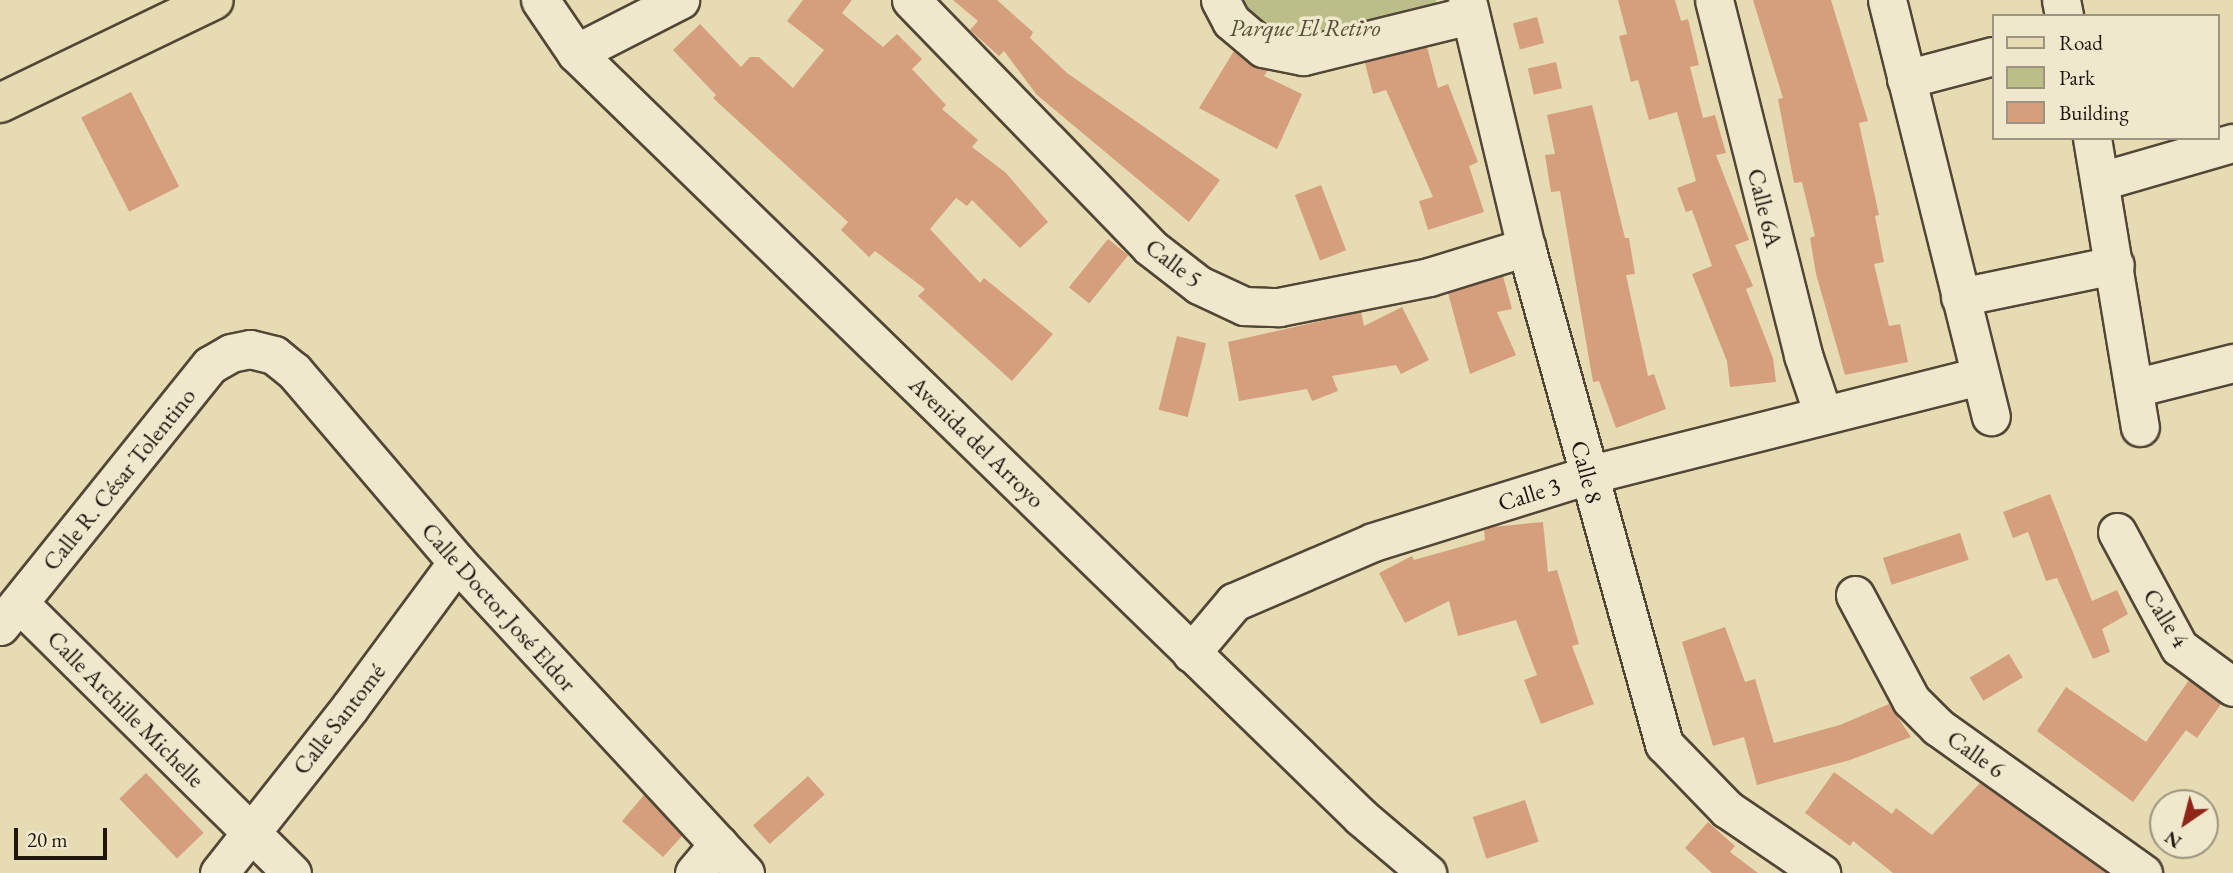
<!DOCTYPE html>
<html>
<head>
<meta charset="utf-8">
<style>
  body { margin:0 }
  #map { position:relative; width:2233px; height:873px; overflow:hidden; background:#e6dbb2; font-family:"EB Garamond",serif }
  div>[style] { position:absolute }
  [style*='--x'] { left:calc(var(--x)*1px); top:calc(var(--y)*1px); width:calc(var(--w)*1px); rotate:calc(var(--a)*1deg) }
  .green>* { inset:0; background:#bbbe88 }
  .building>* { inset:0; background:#d59f7e; transform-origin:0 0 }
  .roads { filter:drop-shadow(2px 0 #524636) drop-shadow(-2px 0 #524636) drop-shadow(0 2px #524636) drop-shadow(0 -2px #524636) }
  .minor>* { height:37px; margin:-18.5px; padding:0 18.5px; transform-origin:18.5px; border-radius:18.5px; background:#efe8cd }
  .major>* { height:38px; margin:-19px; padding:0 19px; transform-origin:19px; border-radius:19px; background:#e6dbb2 }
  span { translate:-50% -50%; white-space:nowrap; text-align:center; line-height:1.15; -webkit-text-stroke:7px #efe8cd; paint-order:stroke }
  .park-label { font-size:24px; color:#565038; font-style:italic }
  .street-label { font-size:24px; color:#20150d }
  .legend { position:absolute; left:1992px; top:14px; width:228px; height:126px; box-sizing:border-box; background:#efe8cd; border:2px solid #9c9480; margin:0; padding:9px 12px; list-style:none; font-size:21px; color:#20150d }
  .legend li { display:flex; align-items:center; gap:14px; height:35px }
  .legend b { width:35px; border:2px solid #9c9480 }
  .north { position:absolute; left:2149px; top:789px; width:70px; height:70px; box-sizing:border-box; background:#efe8cd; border:2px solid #9c9480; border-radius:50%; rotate:215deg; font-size:19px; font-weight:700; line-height:28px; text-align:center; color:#20150d }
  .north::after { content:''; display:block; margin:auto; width:24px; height:32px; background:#8f2418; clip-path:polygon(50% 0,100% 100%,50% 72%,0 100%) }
  .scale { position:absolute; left:14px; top:828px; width:93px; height:32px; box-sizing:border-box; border:4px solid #20150d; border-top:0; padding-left:9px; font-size:21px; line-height:24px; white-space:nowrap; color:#20150d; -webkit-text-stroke:5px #efe8cd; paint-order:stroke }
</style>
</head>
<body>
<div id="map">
  <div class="green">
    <i style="clip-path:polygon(1241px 0,1436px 0,1439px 14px,1301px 59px,1247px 21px)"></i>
  </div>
  <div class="building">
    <i style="clip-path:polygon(803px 0,852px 0,842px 13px,883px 47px,897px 34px,922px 59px,912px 69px,946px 105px,942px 109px,978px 140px,972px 147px,1006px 173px,1048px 222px,1020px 248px,972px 200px,967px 206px,956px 198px,930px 229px,980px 283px,984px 278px,1053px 334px,1012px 381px,918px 296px,925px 289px,875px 251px,869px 257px,841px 230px,848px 222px,713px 98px,716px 95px,673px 50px,700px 24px,741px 67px,750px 57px,759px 57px,793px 88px,824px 50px,787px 21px)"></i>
    <i style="clip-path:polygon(953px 0,997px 0,1033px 32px,1030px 38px,1067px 73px,1220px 180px,1189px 222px,1037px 95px,1004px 51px,999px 56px,970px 30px,978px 21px)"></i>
    <i style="clip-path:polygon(1618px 0,1675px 0,1681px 21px,1688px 19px,1699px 65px,1690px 67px,1703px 118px,1715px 115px,1726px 153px,1716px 155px,1749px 240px,1735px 245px,1753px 286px,1746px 289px,1773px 358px,1776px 382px,1730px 387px,1727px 361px,1692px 274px,1712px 266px,1692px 210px,1686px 212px,1677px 188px,1696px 181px,1677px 112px,1649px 120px,1638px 80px,1631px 82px,1619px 36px,1627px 34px)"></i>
    <i style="clip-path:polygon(1753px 0,1831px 0,1868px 121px,1859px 123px,1879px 215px,1875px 216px,1884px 262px,1874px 264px,1889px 326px,1900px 324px,1908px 362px,1845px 375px,1816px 274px,1810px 238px,1815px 236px,1802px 182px,1794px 183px,1778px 99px,1783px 98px)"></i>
    <i style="left:1537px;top:17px;width:27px;height:25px;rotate:75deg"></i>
    <i style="clip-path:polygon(1427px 47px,1438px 88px,1448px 84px,1478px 162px,1469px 166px,1484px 212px,1428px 230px,1419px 201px,1433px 197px,1386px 90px,1373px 94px,1365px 63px)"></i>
    <i style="clip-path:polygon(1234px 51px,1250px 64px,1268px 70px,1264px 76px,1302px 94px,1277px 149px,1199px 108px)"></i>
    <i style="left:1556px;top:62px;width:27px;height:29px;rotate:77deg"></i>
    <i style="left:131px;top:92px;width:106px;height:56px;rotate:63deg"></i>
    <i style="clip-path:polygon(1592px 105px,1625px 238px,1629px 238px,1635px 274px,1626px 275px,1648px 376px,1654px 374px,1666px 409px,1616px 428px,1599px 381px,1593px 382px,1560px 191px,1551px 192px,1545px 155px,1555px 154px,1547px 115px)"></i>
    <i style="left:1321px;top:185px;width:70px;height:28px;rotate:69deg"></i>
    <i style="left:1108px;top:239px;width:26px;height:62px;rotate:39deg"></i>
    <i style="clip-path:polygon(1503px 276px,1512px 309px,1497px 312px,1516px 355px,1470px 374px,1448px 293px)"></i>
    <i style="clip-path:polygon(1402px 307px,1429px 360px,1401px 374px,1396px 365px,1332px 376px,1338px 391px,1312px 401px,1307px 389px,1239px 401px,1228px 342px,1361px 312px,1364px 326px)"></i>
    <i style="left:1177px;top:336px;width:30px;height:76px;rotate:14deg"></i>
    <i style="clip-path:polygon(2050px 494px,2092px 601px,2117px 590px,2128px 614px,2102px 629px,2110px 652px,2093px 659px,2057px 578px,2046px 581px,2028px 532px,2013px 538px,2003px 512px)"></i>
    <i style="clip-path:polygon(1543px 522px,1548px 572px,1557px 570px,1579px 644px,1572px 646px,1594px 704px,1541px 724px,1524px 680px,1537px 675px,1516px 620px,1458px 636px,1449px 601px,1405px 623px,1379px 573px,1412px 556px,1414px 560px,1485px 540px,1484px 529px,1492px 527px)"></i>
    <i style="left:1960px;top:533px;width:28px;height:81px;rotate:72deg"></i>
    <i style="clip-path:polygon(1725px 627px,1745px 682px,1755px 679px,1774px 743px,1840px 725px,1889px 704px,1911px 737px,1850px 760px,1757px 785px,1744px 737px,1713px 746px,1682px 642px)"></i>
    <i style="left:2009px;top:654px;width:27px;height:46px;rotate:59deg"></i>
    <i style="clip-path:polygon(2189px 680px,2221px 704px,2197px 738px,2186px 730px,2133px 802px,2037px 731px,2066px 687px,2146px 742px)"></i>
    <i style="clip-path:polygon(1834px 772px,1892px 814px,1896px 808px,1932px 835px,1980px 783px,2106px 873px,1893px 873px,1853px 841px,1850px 846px,1805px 813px)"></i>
    <i style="left:146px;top:773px;width:83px;height:37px;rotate:46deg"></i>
    <i style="left:808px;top:776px;width:25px;height:74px;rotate:48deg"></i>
    <i style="clip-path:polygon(644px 795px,682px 836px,663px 857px,622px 821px)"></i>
    <i style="left:1525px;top:800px;width:44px;height:55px;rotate:72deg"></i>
    <i style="clip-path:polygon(1708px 822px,1735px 846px,1730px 852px,1758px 873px,1712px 873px,1685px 848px)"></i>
  </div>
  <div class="roads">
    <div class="minor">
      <i style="--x:540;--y:0;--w:64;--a:55.8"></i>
      <i style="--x:576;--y:53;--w:1095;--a:44.22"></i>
      <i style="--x:1361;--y:817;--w:87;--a:40.3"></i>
      <i style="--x:911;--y:0;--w:344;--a:45.9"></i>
      <i style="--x:1150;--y:247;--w:62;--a:37.8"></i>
      <i style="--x:1199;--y:285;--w:50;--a:25"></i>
      <i style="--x:1244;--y:306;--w:35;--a:2"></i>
      <i style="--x:1279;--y:307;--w:153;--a:-11.3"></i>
      <i style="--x:1429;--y:277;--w:102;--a:-17.2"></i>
      <i style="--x:1220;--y:0;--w:24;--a:62"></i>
      <i style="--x:1231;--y:21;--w:42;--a:40.2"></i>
      <i style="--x:1263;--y:48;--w:41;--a:11.3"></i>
      <i style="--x:1303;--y:56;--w:172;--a:-13.8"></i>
      <i style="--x:1467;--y:0;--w:254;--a:76.6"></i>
      <i style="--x:1526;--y:247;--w:516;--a:74.48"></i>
      <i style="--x:1664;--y:744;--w:91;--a:45.9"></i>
      <i style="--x:1727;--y:809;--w:114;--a:34.2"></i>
      <i style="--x:1714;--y:0;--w:366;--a:75.9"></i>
      <i style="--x:1803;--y:355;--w:62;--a:71.3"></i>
      <i style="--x:1887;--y:0;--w:429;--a:76"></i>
      <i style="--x:2061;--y:0;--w:16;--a:79"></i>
      <i style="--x:576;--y:53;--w:117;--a:-27"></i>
      <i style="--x:1906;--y:79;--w:90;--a:-14.8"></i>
      <i style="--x:2092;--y:138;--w:293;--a:80.6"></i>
      <i style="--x:2101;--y:181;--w:137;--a:-16.1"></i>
      <i style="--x:1960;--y:297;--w:158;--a:-11.7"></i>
      <i style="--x:2134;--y:388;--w:102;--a:-14.2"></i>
      <i style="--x:2117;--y:532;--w:131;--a:61.7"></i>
      <i style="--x:2179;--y:647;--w:67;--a:36.5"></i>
      <i style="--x:1855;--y:595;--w:119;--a:61.9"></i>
      <i style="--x:1911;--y:700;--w:38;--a:45"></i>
      <i style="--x:1938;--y:727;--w:252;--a:35.5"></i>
      <i style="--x:19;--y:603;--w:384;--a:44.7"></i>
      <i style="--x:0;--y:626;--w:335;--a:-51.2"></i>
      <i style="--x:210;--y:365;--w:24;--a:-30"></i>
      <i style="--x:231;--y:353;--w:19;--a:-12"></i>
      <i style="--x:250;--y:349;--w:25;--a:14"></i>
      <i style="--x:274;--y:355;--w:26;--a:39"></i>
      <i style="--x:294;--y:371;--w:251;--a:49.5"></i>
      <i style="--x:457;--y:562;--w:424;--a:47.2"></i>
      <i style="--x:1191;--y:653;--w:67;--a:-49.9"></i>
      <i style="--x:1234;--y:602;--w:151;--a:-23.3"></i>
      <i style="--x:1373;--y:542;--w:225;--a:-17.3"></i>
      <i style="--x:1588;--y:475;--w:403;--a:-14.2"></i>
      <i style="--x:219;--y:873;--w:211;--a:-51.7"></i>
      <i style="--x:350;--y:707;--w:180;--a:-53.6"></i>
      <i style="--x:694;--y:873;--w:38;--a:-50"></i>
    </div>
    <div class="major">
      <i style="--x:0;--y:103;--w:237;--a:-25.7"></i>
    </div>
  </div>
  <div class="park-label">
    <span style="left:1305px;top:28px">Parque El Retiro</span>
  </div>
  <div class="street-label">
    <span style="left:1765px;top:208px;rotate:76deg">Calle 6A</span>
    <span style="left:1174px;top:263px;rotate:37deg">Calle 5</span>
    <span style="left:977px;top:442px;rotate:44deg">Avenida del Arroyo</span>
    <span style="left:1587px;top:472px;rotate:75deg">Calle 8</span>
    <span style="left:119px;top:479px;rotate:-51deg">Calle R. César Tolentino</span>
    <span style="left:1529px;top:494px;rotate:-17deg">Calle 3</span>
    <span style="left:499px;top:607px;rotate:48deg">Calle Doctor José Eldor</span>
    <span style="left:2166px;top:618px;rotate:58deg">Calle 4</span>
    <span style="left:126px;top:709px;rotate:45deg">Calle Archille Michelle</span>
    <span style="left:339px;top:719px;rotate:-52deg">Calle Santomé</span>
    <span style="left:1976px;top:754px;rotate:35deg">Calle 6</span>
  </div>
  <ul class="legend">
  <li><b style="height:9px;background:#e6dbb2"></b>Road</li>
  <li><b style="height:19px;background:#bbbe88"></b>Park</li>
  <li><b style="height:19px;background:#d59f7e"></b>Building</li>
  </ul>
  <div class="north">N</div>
  <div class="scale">20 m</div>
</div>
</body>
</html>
